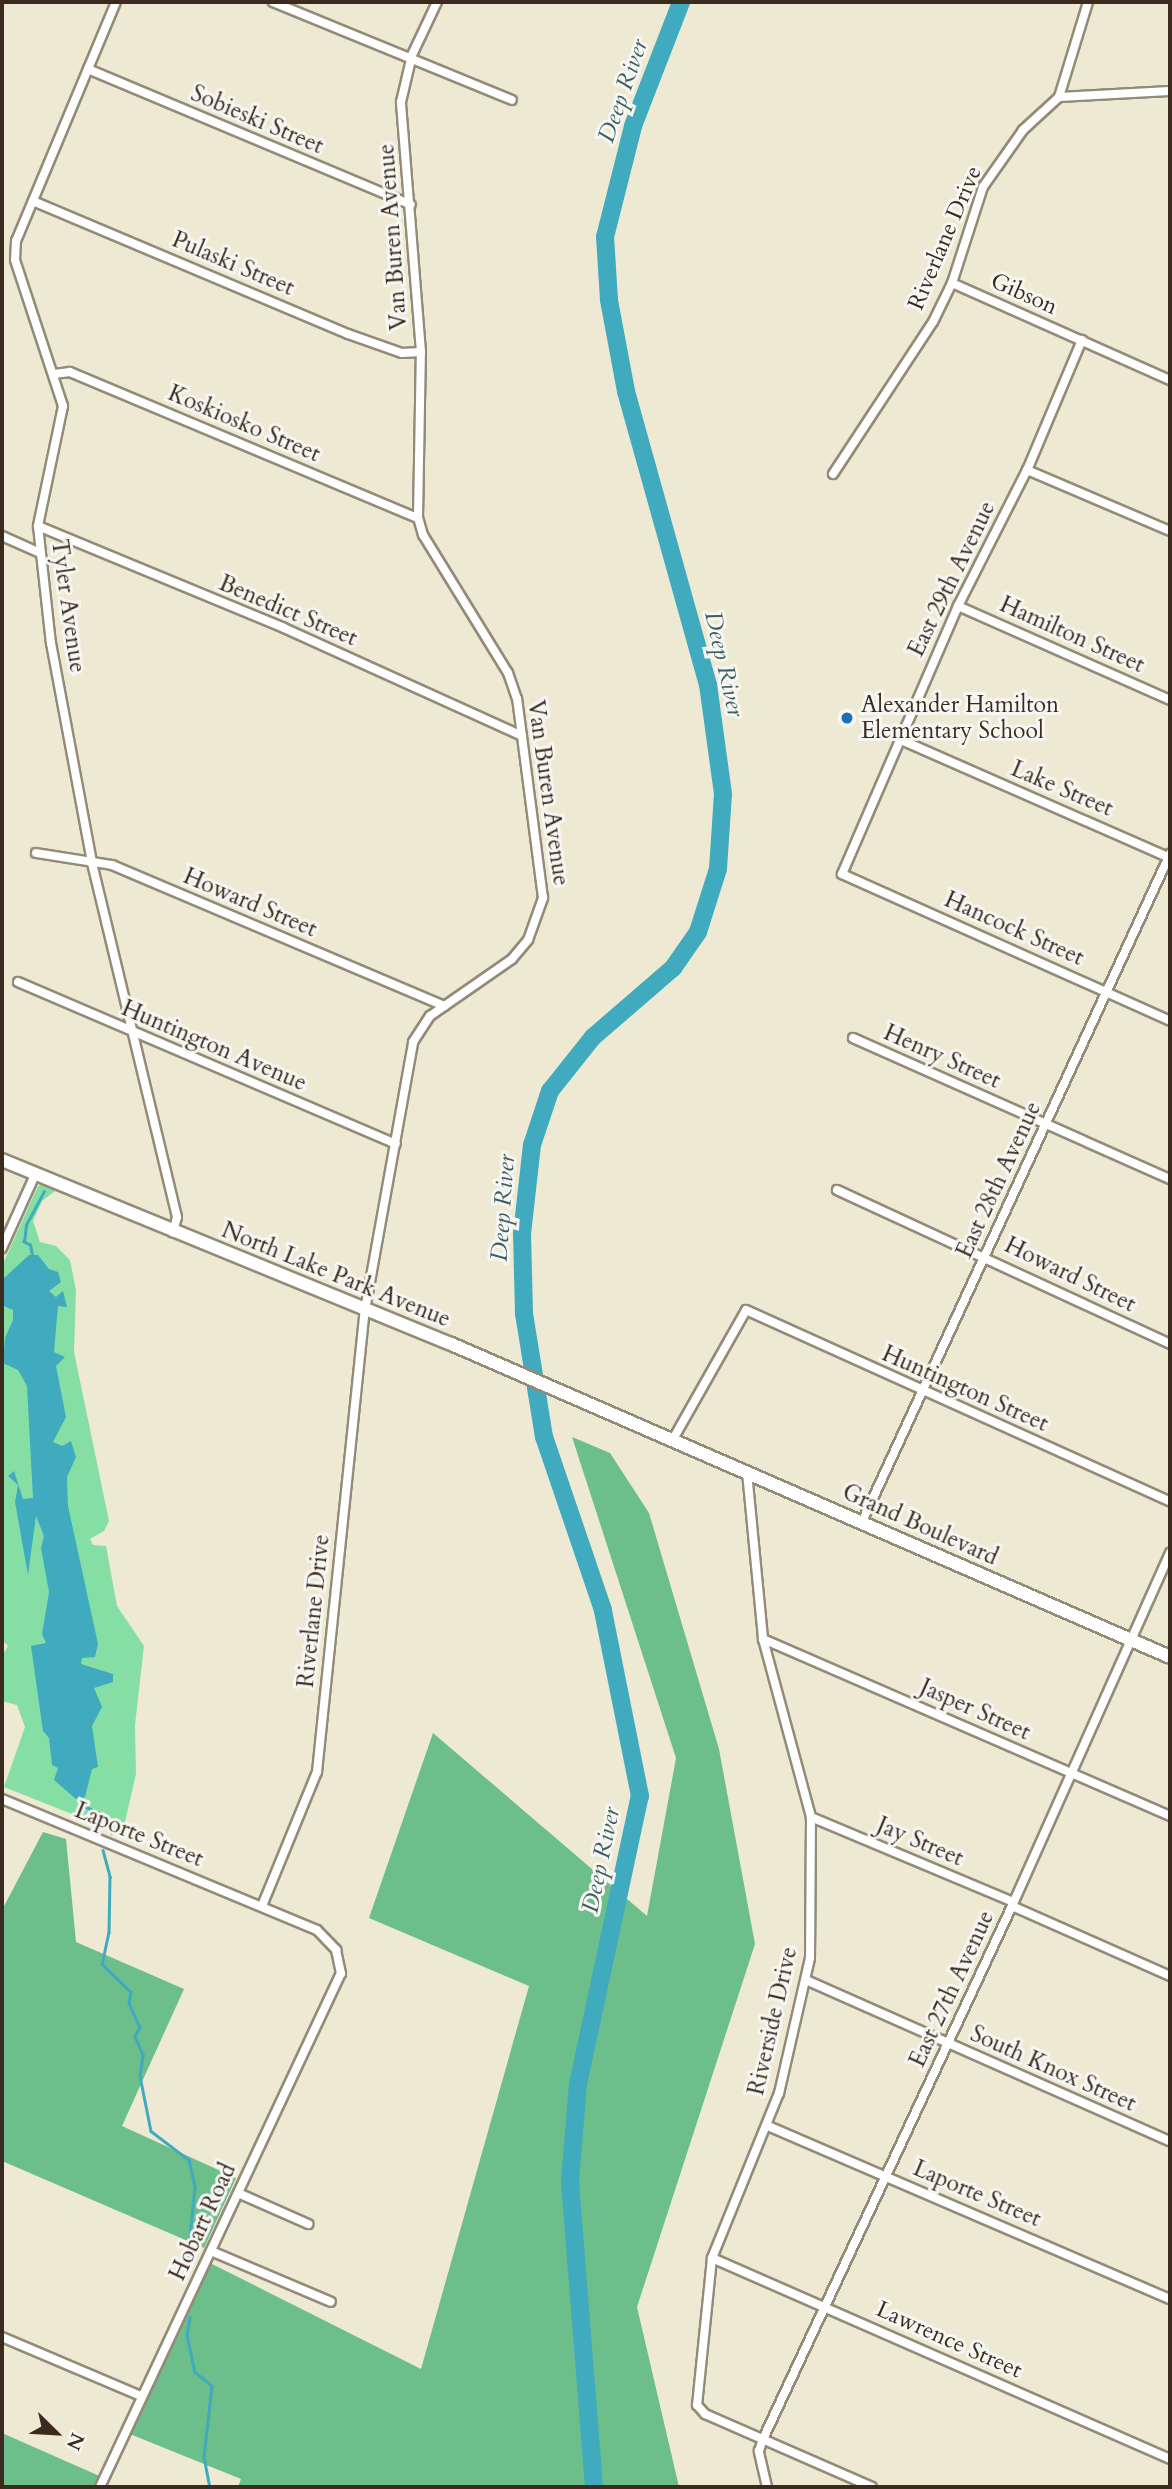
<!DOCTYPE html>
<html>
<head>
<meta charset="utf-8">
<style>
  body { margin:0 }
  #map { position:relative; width:1172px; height:2489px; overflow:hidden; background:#eee9d3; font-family:Cardo,serif }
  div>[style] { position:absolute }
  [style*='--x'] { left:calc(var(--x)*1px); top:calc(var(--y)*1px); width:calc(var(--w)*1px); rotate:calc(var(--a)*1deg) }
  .green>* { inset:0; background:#85dfa5 }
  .forest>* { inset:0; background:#6cbe8a }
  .water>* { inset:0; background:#40aabf }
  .stream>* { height:2.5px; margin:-1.25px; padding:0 1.25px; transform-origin:1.25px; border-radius:1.25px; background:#40aabf }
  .river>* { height:18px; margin:-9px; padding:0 9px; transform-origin:9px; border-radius:9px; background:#40aabf }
  .roads { filter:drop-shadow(2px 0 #948a78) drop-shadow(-2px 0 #948a78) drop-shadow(0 2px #948a78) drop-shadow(0 -2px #948a78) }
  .street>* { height:8px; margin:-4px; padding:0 4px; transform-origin:4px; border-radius:4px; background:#fff }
  .secondary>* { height:12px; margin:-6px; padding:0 6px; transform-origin:6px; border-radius:6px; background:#fff }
  .dots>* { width:19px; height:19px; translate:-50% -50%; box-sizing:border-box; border:4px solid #f6f6f2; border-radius:50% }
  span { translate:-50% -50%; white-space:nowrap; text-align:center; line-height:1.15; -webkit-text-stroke:6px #f6f6f2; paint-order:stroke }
  .street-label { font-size:23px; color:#3b2a1e }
  .poi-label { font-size:23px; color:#3b2a1e }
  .left { translate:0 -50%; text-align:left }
  .water-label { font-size:24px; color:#3d5d5e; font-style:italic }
  .frame { position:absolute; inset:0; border:4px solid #3b2a1e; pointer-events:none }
  .north { position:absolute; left:21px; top:2398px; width:70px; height:70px; -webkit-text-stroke:5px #f6f6f2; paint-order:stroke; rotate:114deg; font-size:19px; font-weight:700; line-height:28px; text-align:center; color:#3b2a1e }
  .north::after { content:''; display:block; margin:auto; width:24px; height:32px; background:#3b2a1e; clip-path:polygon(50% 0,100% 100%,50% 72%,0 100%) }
</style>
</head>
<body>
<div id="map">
  <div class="green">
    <i style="clip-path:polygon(46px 1184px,59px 1188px,42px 1201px,33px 1221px,40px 1242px,56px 1246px,70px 1260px,76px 1291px,74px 1352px,109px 1521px,104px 1531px,90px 1539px,93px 1545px,106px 1546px,117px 1606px,144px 1646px,135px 1725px,136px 1774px,124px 1826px,112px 1830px,4px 1787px,25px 1727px,17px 1705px,2px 1701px,2px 1656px,8px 1646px,2px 1640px,2px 1266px,38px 1186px)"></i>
  </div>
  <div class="forest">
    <i style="clip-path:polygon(572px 1437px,610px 1453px,649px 1513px,719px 1749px,755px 1944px,637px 2307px,679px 2487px,238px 2487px,241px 2479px,125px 2432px,206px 2261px,421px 2369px,529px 1986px,369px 1918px,433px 1733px,647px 1916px,676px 1758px)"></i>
    <i style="clip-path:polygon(43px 1832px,66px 1839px,76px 1942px,184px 1989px,122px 2126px,236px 2178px,204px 2248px,2px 2161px,2px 1910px)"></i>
    <i style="clip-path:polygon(2px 2433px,104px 2478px,100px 2487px,2px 2487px)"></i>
  </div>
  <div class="water">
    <i style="clip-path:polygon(29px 1255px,38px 1255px,49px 1269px,58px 1272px,61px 1282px,49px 1291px,56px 1297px,63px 1291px,67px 1307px,58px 1306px,54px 1352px,65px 1357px,56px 1366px,66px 1417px,53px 1442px,62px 1446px,71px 1441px,76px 1457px,67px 1477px,68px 1506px,98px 1644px,95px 1657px,82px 1658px,81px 1664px,113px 1674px,113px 1682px,94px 1688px,102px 1707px,92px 1726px,98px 1767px,92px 1769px,85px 1797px,76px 1799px,54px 1780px,58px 1768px,52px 1765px,49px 1738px,43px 1731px,31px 1646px,46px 1643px,42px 1634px,49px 1592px,41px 1548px,44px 1536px,36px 1516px,28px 1575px,15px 1502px,18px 1485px,8px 1476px,14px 1471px,23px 1499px,33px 1498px,27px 1386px,18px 1370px,3px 1363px,5px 1338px,13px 1320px,13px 1310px,2px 1305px,2px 1280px)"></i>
  </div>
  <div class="stream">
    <i style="--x:32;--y:1255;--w:10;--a:-101"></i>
    <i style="--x:30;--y:1245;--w:7;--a:-153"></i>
    <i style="--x:24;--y:1242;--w:17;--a:-83"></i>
    <i style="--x:26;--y:1225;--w:38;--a:-62"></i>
    <i style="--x:82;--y:1798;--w:10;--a:66"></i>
    <i style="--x:86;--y:1807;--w:22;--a:24"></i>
    <i style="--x:106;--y:1816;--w:18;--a:71"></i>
    <i style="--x:103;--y:1850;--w:28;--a:75"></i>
    <i style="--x:110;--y:1877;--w:55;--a:91"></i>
    <i style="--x:109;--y:1932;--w:33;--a:102"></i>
    <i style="--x:102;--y:1964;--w:40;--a:44"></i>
    <i style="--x:131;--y:1992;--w:11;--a:100"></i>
    <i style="--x:129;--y:2003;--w:27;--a:66"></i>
    <i style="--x:140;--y:2028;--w:9;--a:122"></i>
    <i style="--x:135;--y:2036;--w:21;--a:67"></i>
    <i style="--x:143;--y:2055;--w:21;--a:98"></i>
    <i style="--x:140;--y:2076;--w:56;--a:78.7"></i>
    <i style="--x:151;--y:2131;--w:48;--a:37.3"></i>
    <i style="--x:189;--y:2160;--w:28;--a:77"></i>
    <i style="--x:195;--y:2187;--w:80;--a:95.7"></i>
    <i style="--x:190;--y:2317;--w:18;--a:99"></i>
    <i style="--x:187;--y:2335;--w:38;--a:78"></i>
    <i style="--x:195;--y:2372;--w:22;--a:39"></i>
    <i style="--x:212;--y:2386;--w:71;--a:96.4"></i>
    <i style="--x:204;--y:2457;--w:31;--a:79"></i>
  </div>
  <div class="river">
    <i style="--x:594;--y:2487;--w:307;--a:-94.5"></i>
    <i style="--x:570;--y:2181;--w:97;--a:-85.3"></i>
    <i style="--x:578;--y:2084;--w:295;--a:-77.9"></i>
    <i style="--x:640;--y:1796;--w:190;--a:-101.3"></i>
    <i style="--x:603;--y:1610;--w:183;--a:-108.8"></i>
    <i style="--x:544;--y:1437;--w:125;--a:-99.2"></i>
    <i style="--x:524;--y:1314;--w:80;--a:-91.4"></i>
    <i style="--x:522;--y:1234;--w:90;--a:-83.6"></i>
    <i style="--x:532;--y:1145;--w:57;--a:-71.6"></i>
    <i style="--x:550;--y:1091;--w:69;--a:-51.5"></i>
    <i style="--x:593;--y:1037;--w:106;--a:-40.8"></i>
    <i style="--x:673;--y:968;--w:44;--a:-55.2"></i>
    <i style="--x:698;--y:932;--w:66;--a:-72.4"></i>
    <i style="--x:718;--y:869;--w:75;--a:-86.2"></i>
    <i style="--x:723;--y:794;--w:110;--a:-97.8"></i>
    <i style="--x:708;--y:685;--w:305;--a:-105.6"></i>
    <i style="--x:626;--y:391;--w:93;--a:-100.6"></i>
    <i style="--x:609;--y:300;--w:63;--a:-93.6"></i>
    <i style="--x:605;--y:237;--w:114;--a:-75.8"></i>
    <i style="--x:633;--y:126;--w:133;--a:-68.8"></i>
  </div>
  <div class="roads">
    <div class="street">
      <i style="--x:116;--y:2;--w:259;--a:112.7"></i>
      <i style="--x:16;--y:241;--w:19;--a:93"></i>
      <i style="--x:15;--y:260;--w:154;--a:71.8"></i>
      <i style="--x:63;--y:406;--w:123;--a:101.8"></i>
      <i style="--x:38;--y:526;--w:118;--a:83.7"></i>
      <i style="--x:51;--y:643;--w:224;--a:79.4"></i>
      <i style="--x:92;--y:863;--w:364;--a:76.5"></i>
      <i style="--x:177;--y:1217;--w:16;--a:105"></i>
      <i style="--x:273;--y:2;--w:258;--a:22.3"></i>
      <i style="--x:88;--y:69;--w:350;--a:22.8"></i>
      <i style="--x:1059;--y:97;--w:99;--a:-73"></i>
      <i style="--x:33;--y:201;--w:342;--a:22.9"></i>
      <i style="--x:348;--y:334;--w:57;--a:19.4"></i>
      <i style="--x:402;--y:353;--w:19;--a:-3"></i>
      <i style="--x:952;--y:283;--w:239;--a:24"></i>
      <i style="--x:1082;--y:340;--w:141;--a:112.9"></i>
      <i style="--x:1027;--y:470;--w:153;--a:116.9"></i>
      <i style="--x:958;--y:606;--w:292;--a:113.4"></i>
      <i style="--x:842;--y:874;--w:359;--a:24.1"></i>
      <i style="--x:54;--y:374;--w:16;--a:-7"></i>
      <i style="--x:70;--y:372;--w:377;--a:22.8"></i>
      <i style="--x:1027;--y:470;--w:155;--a:23.1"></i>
      <i style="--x:833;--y:474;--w:182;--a:-56.7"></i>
      <i style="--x:933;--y:322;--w:43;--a:-64"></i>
      <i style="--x:952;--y:283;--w:101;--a:-72.1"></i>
      <i style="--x:983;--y:187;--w:70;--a:-54.9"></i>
      <i style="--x:1023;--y:130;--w:49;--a:-42.5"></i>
      <i style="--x:1059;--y:97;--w:111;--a:-3.1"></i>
      <i style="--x:38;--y:526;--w:266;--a:22.5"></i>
      <i style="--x:284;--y:628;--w:261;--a:24.4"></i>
      <i style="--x:2;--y:536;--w:39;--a:24"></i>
      <i style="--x:958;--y:606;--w:232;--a:23.9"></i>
      <i style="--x:899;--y:739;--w:296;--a:23.7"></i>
      <i style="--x:36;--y:853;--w:77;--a:9"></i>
      <i style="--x:112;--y:865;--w:361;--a:23"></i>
      <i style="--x:18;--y:982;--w:411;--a:23.2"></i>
      <i style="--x:853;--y:1038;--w:347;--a:24"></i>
      <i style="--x:837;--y:1190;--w:367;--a:24.8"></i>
      <i style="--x:2;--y:1248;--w:80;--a:-65.7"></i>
      <i style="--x:672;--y:1441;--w:150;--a:-60.5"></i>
      <i style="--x:746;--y:1310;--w:465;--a:24.3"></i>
      <i style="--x:747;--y:1472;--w:168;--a:84.5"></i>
      <i style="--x:763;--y:1639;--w:184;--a:74.9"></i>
      <i style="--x:811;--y:1817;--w:141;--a:90.4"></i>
      <i style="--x:810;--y:1958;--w:139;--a:102.9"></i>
      <i style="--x:779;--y:2093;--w:178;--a:112.1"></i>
      <i style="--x:712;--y:2258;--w:148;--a:95.8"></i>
      <i style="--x:697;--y:2405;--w:12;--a:48"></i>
      <i style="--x:705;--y:2414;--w:182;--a:23.6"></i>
      <i style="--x:862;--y:1522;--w:736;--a:-65.25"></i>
      <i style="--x:763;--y:1639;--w:444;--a:23.5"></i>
      <i style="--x:2;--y:1799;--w:341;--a:22.6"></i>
      <i style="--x:317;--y:1930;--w:28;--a:46"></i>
      <i style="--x:336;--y:1950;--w:24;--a:78"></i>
      <i style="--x:341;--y:1973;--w:568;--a:115.12"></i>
      <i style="--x:811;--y:1817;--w:219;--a:22.8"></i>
      <i style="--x:262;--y:1906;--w:145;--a:-67.7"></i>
      <i style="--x:317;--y:1772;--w:464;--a:-84.1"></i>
      <i style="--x:365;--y:1310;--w:272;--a:-79.8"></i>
      <i style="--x:413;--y:1042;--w:31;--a:-57"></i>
      <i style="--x:430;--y:1016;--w:100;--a:-34.8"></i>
      <i style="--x:512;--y:959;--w:25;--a:-50"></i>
      <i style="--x:528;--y:940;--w:45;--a:-70.3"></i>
      <i style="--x:543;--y:898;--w:201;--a:-97.4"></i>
      <i style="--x:517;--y:699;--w:28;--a:-109"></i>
      <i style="--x:508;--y:673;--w:162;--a:-121.6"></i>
      <i style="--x:423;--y:535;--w:18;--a:-106"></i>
      <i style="--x:418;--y:518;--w:166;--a:-89"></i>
      <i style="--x:421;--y:352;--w:251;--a:-94.6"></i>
      <i style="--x:401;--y:102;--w:48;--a:-76.8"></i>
      <i style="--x:412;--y:55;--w:59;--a:-64.7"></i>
      <i style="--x:1012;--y:1906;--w:173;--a:23.9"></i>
      <i style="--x:806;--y:1980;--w:398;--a:23.9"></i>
      <i style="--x:768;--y:2126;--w:438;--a:23.3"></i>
      <i style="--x:238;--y:2193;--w:77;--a:23.9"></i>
      <i style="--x:211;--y:2251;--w:130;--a:23"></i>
      <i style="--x:712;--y:2258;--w:500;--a:23.69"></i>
      <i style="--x:2;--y:2337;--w:151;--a:23"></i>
      <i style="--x:767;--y:2487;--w:37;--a:-103"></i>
      <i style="--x:759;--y:2451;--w:13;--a:-72"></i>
      <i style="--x:763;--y:2439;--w:588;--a:-64.96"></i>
      <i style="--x:1012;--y:1906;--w:387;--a:-65.9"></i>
    </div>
    <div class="secondary">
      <i style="--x:2;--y:1160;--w:483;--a:22.3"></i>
      <i style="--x:449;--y:1343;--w:786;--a:23.53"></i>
    </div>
  </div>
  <div class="dots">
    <i style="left:847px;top:718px;background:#1f6fb2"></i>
  </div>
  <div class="street-label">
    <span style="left:257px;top:120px;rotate:23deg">Sobieski Street</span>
    <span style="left:393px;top:237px;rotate:-94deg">Van Buren Avenue</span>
    <span style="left:945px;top:238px;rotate:-67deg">Riverlane Drive</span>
    <span style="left:233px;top:264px;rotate:23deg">Pulaski Street</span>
    <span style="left:1024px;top:294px;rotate:24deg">Gibson</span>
    <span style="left:244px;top:424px;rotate:23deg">Koskiosko Street</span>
    <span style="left:952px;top:579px;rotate:-64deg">East 29th Avenue</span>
    <span style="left:68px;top:606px;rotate:82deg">Tyler Avenue</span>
    <span style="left:288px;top:611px;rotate:23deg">Benedict Street</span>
    <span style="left:1072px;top:635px;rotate:24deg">Hamilton Street</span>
    <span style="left:1062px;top:789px;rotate:23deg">Lake Street</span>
    <span style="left:548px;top:793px;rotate:82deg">Van Buren Avenue</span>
    <span style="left:250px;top:903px;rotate:23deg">Howard Street</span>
    <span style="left:1014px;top:929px;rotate:24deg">Hancock Street</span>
    <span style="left:214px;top:1046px;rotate:23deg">Huntington Avenue</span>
    <span style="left:942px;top:1057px;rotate:24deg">Henry Street</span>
    <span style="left:999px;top:1180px;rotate:-65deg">East 28th Avenue</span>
    <span style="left:336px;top:1275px;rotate:22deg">North Lake Park Avenue</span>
    <span style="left:1070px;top:1275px;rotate:26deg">Howard Street</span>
    <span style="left:965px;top:1389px;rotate:24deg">Huntington Street</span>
    <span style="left:920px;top:1525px;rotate:24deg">Grand Boulevard</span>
    <span style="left:314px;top:1611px;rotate:-84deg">Riverlane Drive</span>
    <span style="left:975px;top:1710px;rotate:24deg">Jasper Street</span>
    <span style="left:139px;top:1835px;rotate:22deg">Laporte Street</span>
    <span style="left:920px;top:1842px;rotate:23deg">Jay Street</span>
    <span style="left:952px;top:1989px;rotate:-65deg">East 27th Avenue</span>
    <span style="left:773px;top:2021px;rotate:-77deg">Riverside Drive</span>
    <span style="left:1053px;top:2069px;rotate:24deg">South Knox Street</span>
    <span style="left:977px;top:2194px;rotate:23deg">Laporte Street</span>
    <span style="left:203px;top:2222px;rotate:-65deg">Hobart Road</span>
    <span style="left:949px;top:2340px;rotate:24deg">Lawrence Street</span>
  </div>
  <div class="poi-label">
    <span class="left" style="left:861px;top:718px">Alexander Hamilton<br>Elementary School</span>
  </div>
  <div class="water-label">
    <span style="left:623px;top:91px;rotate:-71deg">Deep River</span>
    <span style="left:724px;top:664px;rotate:77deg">Deep River</span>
    <span style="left:503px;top:1208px;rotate:-86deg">Deep River</span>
    <span style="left:601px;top:1860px;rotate:-78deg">Deep River</span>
  </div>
  <div class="frame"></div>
  <div class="north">N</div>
</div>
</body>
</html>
